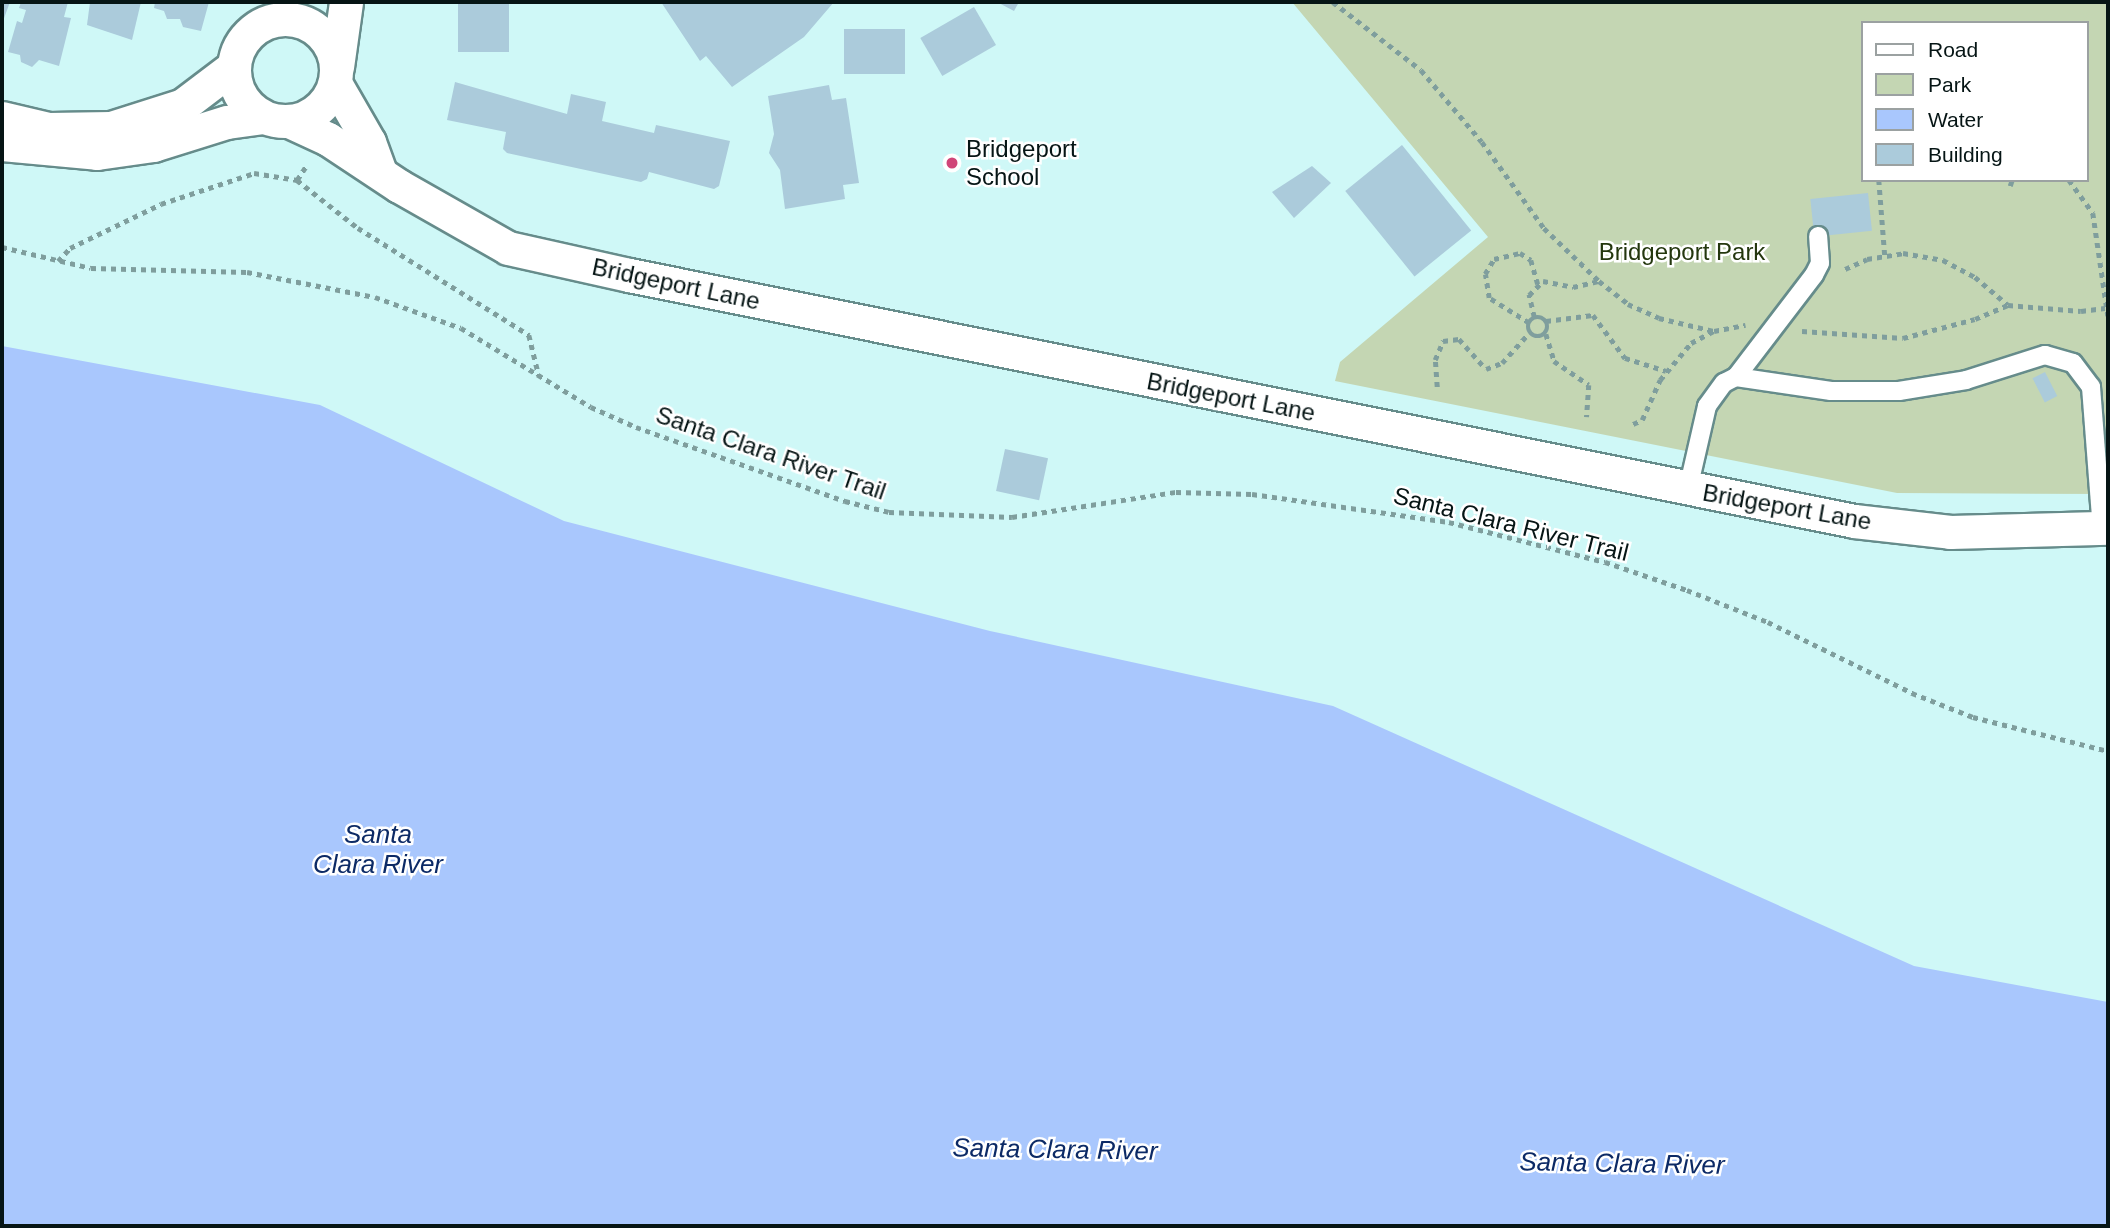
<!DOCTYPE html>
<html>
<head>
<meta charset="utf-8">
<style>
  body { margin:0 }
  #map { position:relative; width:2110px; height:1228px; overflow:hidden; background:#cff8f7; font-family:Arial,sans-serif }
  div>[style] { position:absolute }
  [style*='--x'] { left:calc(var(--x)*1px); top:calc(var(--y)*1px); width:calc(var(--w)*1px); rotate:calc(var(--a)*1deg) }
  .green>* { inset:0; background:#c4d6b3 }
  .water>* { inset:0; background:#a9c7fd }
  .building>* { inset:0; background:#abcbdb; transform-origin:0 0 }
  .path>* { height:4.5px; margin-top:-2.25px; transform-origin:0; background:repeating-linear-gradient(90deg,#7f9e9d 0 5px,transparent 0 10px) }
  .path>.ring { margin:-2.25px; padding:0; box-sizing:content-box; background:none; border:4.5px solid #7f9e9d; border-radius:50% }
  .roads { filter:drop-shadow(2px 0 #668c8b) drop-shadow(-2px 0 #668c8b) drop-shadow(0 2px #668c8b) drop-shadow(0 -2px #668c8b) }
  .lane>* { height:18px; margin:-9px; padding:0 9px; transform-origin:9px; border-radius:9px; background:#fff }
  .street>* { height:33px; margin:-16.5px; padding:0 16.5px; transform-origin:16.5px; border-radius:16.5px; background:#fff }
  .street>.ring { margin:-16.5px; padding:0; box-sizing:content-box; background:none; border:33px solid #fff; border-radius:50% }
  .dots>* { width:19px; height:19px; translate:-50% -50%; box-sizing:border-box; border:4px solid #fff; border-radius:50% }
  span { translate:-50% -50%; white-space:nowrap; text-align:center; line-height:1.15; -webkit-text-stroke:5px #fff; paint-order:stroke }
  .poi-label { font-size:24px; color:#061515 }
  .left { translate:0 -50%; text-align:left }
  .park-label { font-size:24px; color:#24370e }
  .street-label { font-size:24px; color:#061515 }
  .water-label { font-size:26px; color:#0c2a66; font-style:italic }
  .frame { position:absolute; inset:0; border:4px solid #061515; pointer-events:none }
  .legend { position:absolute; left:1861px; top:21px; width:228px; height:161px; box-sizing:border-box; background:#fff; border:2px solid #9ba1a1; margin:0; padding:9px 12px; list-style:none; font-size:21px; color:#061515 }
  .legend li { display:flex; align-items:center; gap:14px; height:35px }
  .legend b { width:35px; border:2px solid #9ba1a1 }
</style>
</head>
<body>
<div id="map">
  <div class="green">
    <i style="clip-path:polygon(evenodd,1292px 2px,2108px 2px,2108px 494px,1897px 493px,1335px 381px,1340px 362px,1488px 237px,1292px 2px,1863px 23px,2087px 23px,2087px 180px,1863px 180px,1863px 23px)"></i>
  </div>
  <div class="water">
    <i style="clip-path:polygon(2px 346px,320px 405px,564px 521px,990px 631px,1333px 706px,1914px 966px,2108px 1002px,2108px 1226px,2px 1226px)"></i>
  </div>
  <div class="building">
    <i style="clip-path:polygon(2px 2px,10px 2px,3px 21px,2px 20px)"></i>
    <i style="clip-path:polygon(21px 2px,68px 2px,64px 17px,71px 18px,59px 66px,39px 60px,32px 67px,21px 62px,20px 55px,8px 52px,17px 21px,22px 23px,26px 10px,19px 8px)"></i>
    <i style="clip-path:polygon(90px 2px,141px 2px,132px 40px,87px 25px)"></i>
    <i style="clip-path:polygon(155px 2px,209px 2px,201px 31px,183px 27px,180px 19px,167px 19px,164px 11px,154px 8px)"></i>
    <i style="left:458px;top:2px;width:51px;height:50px"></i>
    <i style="clip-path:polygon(661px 2px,834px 2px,804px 37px,732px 87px,706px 56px,700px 61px)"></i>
    <i style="clip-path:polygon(997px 2px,1019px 2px,1014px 11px)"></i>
    <i style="left:974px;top:7px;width:44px;height:62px;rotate:60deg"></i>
    <i style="left:844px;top:29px;width:61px;height:45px"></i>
    <i style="clip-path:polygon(455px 82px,567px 114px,571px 94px,606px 102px,602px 121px,654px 133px,656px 125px,730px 141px,719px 186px,714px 189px,649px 172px,647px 179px,641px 182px,507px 153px,503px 149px,506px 132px,447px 120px)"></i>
    <i style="clip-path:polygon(829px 85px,832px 100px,846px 98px,859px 183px,843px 185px,845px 199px,785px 209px,780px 170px,769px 153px,774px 134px,768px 96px)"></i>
    <i style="left:1402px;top:145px;width:110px;height:73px;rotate:51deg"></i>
    <i style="clip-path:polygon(1312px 166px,1331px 183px,1294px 218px,1272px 192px)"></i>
    <i style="left:1868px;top:193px;width:38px;height:58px;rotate:84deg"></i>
    <i style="left:2045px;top:372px;width:27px;height:14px;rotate:63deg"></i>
    <i style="left:1005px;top:449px;width:44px;height:43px;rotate:12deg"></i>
  </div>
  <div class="path">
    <i style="--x:1333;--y:2;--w:111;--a:37.7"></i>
    <i style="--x:1421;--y:70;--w:94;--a:49.7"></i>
    <i style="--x:1482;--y:142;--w:106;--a:54.2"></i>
    <i style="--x:1544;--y:228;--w:76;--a:43.9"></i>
    <i style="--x:1599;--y:281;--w:37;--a:38"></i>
    <i style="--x:1628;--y:304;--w:34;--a:24"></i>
    <i style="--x:1659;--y:318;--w:57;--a:13.3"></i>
    <i style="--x:297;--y:180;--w:17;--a:-57"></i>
    <i style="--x:1879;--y:180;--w:76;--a:85.5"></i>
    <i style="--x:2069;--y:180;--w:41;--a:54"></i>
    <i style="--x:2093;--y:213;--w:104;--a:81.7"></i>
    <i style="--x:2010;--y:186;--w:6;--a:-72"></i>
    <i style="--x:2;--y:247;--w:91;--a:13.3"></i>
    <i style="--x:91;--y:268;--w:156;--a:1.5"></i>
    <i style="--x:247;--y:272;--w:130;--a:11.1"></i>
    <i style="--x:375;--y:297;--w:91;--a:19.8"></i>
    <i style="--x:461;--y:328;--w:152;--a:31.3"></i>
    <i style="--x:591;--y:407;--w:49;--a:24"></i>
    <i style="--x:636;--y:427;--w:222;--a:19.5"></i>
    <i style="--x:845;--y:501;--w:45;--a:14"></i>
    <i style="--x:889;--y:512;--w:123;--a:2.3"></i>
    <i style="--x:1012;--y:517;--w:166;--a:-8.7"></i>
    <i style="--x:1176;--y:492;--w:76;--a:1.5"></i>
    <i style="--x:1252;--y:494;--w:199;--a:8.1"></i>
    <i style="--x:1449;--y:522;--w:161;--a:14.4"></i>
    <i style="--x:1605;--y:562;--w:87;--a:18.9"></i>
    <i style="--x:1687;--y:590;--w:87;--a:21.6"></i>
    <i style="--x:1768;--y:622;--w:161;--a:26.2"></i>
    <i style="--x:1912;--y:693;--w:66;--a:21.5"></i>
    <i style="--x:1973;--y:717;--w:139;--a:14.1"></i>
    <i style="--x:58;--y:261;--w:18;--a:-47"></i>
    <i style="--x:70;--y:248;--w:101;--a:-25.8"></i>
    <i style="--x:161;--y:204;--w:98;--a:-18.4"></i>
    <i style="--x:254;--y:173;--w:44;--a:9.2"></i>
    <i style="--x:297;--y:180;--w:78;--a:38.2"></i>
    <i style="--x:358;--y:228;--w:202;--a:32"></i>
    <i style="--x:529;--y:335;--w:42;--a:76.3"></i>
    <i style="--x:1845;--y:269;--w:24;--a:-24"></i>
    <i style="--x:1867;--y:259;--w:36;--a:-9"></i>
    <i style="--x:1903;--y:253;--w:41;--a:9.9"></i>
    <i style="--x:1943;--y:260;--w:36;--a:28"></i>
    <i style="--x:1975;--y:277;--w:43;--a:40.3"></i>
    <i class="ring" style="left:1528px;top:317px;width:15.5px;height:15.5px"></i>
    <i style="--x:1534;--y:317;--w:23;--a:-103"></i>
    <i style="--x:1529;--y:295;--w:20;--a:-45"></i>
    <i style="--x:1543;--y:281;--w:31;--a:11"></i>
    <i style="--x:1573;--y:287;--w:27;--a:-13"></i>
    <i style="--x:1546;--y:321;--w:47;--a:-7.3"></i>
    <i style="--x:1593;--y:315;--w:54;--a:53.3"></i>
    <i style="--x:1625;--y:358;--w:43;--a:17.6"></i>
    <i style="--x:1529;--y:323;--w:47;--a:-148"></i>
    <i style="--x:1489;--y:298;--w:24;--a:-99"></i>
    <i style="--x:1485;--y:274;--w:17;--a:-59"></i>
    <i style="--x:1494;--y:259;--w:27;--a:-13"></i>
    <i style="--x:1520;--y:253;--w:13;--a:32"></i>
    <i style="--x:1531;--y:260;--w:25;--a:74"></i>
    <i style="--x:1802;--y:331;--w:101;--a:4"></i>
    <i style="--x:1903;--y:338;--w:74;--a:-14.8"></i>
    <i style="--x:1975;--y:319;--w:36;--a:-23"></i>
    <i style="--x:2008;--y:305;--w:73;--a:4.7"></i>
    <i style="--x:2081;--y:311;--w:24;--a:-7"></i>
    <i style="--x:1546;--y:334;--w:28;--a:73"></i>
    <i style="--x:1554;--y:361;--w:42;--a:34.4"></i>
    <i style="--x:1589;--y:385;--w:32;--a:94"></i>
    <i style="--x:1437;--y:387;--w:27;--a:-94"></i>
    <i style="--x:1435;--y:360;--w:21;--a:-67"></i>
    <i style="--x:1443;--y:341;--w:16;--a:-7"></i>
    <i style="--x:1459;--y:339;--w:40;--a:48"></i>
    <i style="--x:1486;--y:369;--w:17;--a:-21"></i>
    <i style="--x:1502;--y:363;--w:40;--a:-48"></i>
    <i style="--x:1633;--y:424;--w:10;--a:-24"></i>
    <i style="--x:1642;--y:420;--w:44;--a:-65.8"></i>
    <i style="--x:1660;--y:380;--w:48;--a:-50"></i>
    <i style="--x:1691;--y:343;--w:26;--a:-28"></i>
    <i style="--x:1714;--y:331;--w:32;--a:-11"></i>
  </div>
  <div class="roads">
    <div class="lane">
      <i style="--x:1736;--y:377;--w:128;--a:-52.6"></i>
      <i style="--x:1814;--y:275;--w:13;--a:-63"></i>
      <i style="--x:1820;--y:263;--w:27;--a:-94"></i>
      <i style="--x:1688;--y:489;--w:85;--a:-77.1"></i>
      <i style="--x:1707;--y:406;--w:29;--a:-54"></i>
      <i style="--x:1724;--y:383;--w:13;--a:-27"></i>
      <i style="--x:1736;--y:377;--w:96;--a:8.4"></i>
      <i style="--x:1831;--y:391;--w:68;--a:0"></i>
      <i style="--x:1899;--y:391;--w:68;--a:-9.3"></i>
      <i style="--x:1966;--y:380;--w:83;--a:-17.6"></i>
      <i style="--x:2045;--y:355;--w:29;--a:16"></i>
      <i style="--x:2073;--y:363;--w:30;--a:53"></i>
      <i style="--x:2091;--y:387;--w:142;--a:85.6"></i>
    </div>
    <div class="street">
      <i class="ring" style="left:234px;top:19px;width:69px;height:69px"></i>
      <i style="--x:337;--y:67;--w:66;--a:-82.1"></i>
      <i style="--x:335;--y:83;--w:68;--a:60"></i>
      <i style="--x:369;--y:142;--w:29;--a:70"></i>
      <i style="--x:2;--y:118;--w:48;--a:13.2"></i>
      <i style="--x:49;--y:129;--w:62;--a:-0.9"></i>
      <i style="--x:111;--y:128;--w:76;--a:-17.7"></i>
      <i style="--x:183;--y:105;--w:63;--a:-37.2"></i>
      <i style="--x:289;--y:121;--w:43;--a:24.8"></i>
      <i style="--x:328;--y:139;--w:85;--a:33.5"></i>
      <i style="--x:399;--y:186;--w:125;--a:29.6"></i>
      <i style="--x:508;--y:248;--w:124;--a:12.6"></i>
      <i style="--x:629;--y:275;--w:1249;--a:11.35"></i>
      <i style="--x:1854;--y:521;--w:97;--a:6.5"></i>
      <i style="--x:1950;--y:532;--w:158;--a:-1.5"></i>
      <i style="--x:2;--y:144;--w:95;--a:5.4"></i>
      <i style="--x:97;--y:153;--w:57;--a:-8.1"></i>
      <i style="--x:153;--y:145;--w:77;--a:-17.3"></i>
      <i style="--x:227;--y:122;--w:35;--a:-8"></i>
    </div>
  </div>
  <div class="dots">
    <i style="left:952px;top:163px;background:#d04578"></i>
  </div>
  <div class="poi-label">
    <span class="left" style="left:966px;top:163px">Bridgeport<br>School</span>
  </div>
  <div class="park-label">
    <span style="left:1682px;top:252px">Bridgeport Park</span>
  </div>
  <div class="street-label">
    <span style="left:676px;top:284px;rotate:12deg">Bridgeport Lane</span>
    <span style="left:1231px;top:397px;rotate:11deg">Bridgeport Lane</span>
    <span style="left:771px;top:453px;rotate:19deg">Santa Clara River Trail</span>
    <span style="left:1787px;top:507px;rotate:10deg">Bridgeport Lane</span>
    <span style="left:1511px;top:524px;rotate:14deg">Santa Clara River Trail</span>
  </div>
  <div class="water-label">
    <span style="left:378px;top:850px">Santa<br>Clara River</span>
    <span style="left:1055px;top:1150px;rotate:1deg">Santa Clara River</span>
    <span style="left:1622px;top:1164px;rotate:1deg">Santa Clara River</span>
  </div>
  <div class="frame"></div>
  <ul class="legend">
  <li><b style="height:9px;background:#fff"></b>Road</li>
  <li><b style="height:19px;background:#c4d6b3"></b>Park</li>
  <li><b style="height:19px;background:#a9c7fd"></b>Water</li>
  <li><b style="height:19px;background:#abcbdb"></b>Building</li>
  </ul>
</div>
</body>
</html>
